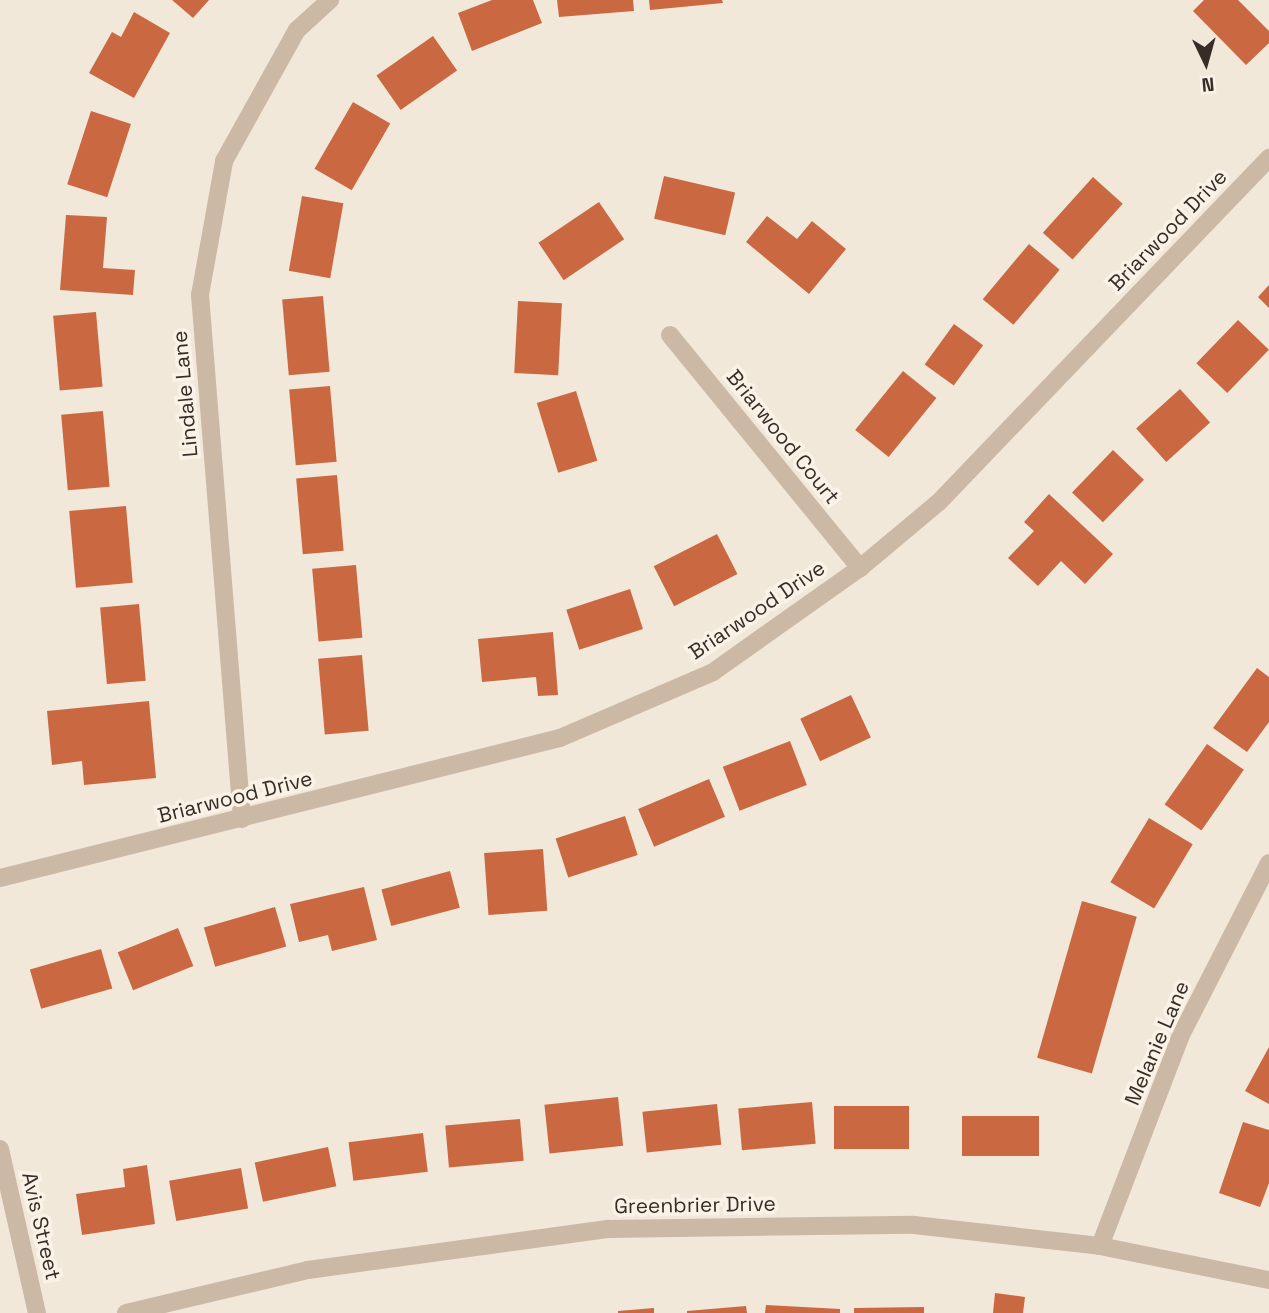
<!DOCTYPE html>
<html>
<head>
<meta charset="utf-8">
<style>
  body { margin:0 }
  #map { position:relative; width:1269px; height:1313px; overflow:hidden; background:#f2e8da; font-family:"Space Grotesk",sans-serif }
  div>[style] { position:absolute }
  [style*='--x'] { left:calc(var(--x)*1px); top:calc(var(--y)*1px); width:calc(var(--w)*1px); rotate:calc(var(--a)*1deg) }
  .building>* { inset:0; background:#ca6941; transform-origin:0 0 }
  .minor>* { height:18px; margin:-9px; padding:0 9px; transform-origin:9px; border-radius:9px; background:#cbb9a6 }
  span { translate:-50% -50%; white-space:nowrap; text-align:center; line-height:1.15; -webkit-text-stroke:7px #faf2e7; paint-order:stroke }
  .street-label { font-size:21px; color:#372d27 }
  .north { position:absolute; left:1171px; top:28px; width:70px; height:70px; -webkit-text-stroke:5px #faf2e7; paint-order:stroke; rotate:175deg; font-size:19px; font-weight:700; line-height:28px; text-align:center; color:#372d27 }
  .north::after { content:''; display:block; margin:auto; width:24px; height:32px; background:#372d27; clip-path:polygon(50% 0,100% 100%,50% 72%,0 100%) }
</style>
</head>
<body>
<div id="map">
  <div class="building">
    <i style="clip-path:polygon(172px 0,209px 0,193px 18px)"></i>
    <i style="clip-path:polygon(492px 0,533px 0,542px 23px,472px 51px,458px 13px)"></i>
    <i style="clip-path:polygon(557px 0,633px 0,634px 11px,559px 17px)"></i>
    <i style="clip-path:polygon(649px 0,722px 0,723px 3px,650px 10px)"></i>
    <i style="clip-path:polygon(1204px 0,1238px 0,1269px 31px,1269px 43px,1246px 65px,1193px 11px)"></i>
    <i style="clip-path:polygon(134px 12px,170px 33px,134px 98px,89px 73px,112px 32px,121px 37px)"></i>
    <i style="left:433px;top:36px;width:42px;height:69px;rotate:55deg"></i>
    <i style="left:353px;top:102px;width:43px;height:77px;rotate:30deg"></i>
    <i style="left:91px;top:111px;width:42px;height:77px;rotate:18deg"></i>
    <i style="left:664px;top:176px;width:73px;height:44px;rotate:13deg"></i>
    <i style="left:1093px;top:177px;width:40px;height:75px;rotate:42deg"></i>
    <i style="left:302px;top:196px;width:42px;height:76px;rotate:10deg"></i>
    <i style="left:599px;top:202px;width:45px;height:73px;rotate:56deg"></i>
    <i style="clip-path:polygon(66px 215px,107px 217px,103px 268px,135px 270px,133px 295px,60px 290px)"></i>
    <i style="clip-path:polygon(767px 216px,797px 239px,812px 221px,846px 249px,809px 294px,746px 242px)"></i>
    <i style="left:1029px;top:244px;width:40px;height:72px;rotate:40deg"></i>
    <i style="clip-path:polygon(1269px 285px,1269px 308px,1258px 297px)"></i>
    <i style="left:323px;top:296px;width:76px;height:41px;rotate:85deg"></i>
    <i style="left:518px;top:301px;width:44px;height:72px;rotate:3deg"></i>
    <i style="left:96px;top:312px;width:75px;height:43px;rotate:85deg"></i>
    <i style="left:1238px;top:320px;width:43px;height:60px;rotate:44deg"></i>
    <i style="left:954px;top:324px;width:36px;height:50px;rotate:36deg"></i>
    <i style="left:903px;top:371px;width:43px;height:76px;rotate:39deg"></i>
    <i style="left:330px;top:386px;width:76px;height:41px;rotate:85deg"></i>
    <i style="left:1180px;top:389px;width:45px;height:59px;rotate:48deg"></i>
    <i style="left:576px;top:391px;width:73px;height:41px;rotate:73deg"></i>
    <i style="left:103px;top:411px;width:76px;height:42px;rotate:85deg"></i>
    <i style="left:1113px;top:450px;width:43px;height:59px;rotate:44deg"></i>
    <i style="left:337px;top:475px;width:76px;height:41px;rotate:85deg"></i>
    <i style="clip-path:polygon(1049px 494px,1113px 554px,1085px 584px,1061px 561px,1038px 586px,1008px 558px,1034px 531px,1024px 522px)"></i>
    <i style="left:126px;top:506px;width:77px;height:57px;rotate:85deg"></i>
    <i style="left:717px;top:534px;width:45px;height:71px;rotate:63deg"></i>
    <i style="left:356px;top:565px;width:73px;height:44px;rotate:85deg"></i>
    <i style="left:630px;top:589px;width:42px;height:67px;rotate:72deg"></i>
    <i style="left:139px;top:604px;width:77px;height:39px;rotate:85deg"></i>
    <i style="clip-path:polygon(553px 632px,558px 695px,538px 696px,536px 677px,482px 682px,478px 639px)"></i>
    <i style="left:362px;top:655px;width:76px;height:44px;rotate:85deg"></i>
    <i style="clip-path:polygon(1257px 668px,1269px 677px,1269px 722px,1247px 752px,1213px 728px)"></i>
    <i style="left:851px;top:695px;width:47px;height:56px;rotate:65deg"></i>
    <i style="clip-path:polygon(149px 701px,156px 778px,84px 785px,82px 761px,52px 765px,47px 711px)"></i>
    <i style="left:790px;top:741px;width:47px;height:72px;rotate:69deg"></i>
    <i style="left:1207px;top:744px;width:45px;height:74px;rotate:35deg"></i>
    <i style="left:709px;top:779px;width:41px;height:77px;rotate:67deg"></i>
    <i style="left:625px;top:816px;width:41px;height:73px;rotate:72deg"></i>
    <i style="left:1149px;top:818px;width:51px;height:75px;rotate:31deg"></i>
    <i style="left:543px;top:849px;width:62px;height:59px;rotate:86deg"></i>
    <i style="left:450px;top:871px;width:38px;height:71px;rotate:75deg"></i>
    <i style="clip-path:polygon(364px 887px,377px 940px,332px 951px,328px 935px,299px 942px,290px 904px)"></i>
    <i style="left:1082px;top:901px;width:57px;height:163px;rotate:16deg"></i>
    <i style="left:275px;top:907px;width:41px;height:74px;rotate:74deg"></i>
    <i style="left:178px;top:928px;width:41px;height:65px;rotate:68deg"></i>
    <i style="left:101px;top:949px;width:41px;height:74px;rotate:74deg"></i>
    <i style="clip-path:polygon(1269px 1047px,1269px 1104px,1245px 1091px)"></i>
    <i style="left:618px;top:1097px;width:49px;height:74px;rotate:84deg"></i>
    <i style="left:812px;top:1102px;width:42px;height:74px;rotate:85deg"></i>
    <i style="left:717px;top:1104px;width:41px;height:75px;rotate:84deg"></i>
    <i style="left:909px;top:1106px;width:43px;height:75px;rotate:90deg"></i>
    <i style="left:962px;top:1116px;width:77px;height:40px"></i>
    <i style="left:520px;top:1119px;width:42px;height:75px;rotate:85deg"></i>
    <i style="clip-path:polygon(1243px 1122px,1269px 1130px,1269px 1183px,1260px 1207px,1219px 1193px)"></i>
    <i style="left:423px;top:1133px;width:39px;height:75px;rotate:83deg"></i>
    <i style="left:328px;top:1147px;width:40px;height:75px;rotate:78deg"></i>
    <i style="clip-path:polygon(147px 1165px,155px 1224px,82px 1235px,76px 1194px,125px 1187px,123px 1169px)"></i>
    <i style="left:241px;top:1168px;width:41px;height:73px;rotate:80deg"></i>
    <i style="clip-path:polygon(995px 1293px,1025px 1297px,1023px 1313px,993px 1313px)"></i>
    <i style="clip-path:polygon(766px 1305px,840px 1309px,840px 1313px,765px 1313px)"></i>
    <i style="clip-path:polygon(746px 1306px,747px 1313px,687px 1313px,687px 1311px)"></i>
    <i style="clip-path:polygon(924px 1307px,924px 1313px,854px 1313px,854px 1308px)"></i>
    <i style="clip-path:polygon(654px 1308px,654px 1313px,618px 1313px,618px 1311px)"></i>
  </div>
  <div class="minor">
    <i style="--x:670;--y:335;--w:301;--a:50.8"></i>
    <i style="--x:242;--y:819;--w:526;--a:-94.58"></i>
    <i style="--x:200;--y:295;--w:136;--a:-79.8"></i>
    <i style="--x:224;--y:161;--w:150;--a:-60.9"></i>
    <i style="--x:297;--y:30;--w:45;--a:-42.3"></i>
    <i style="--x:0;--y:878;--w:577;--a:-14.04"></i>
    <i style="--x:560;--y:738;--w:167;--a:-23.3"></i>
    <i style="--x:713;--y:672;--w:180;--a:-35.3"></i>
    <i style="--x:860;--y:568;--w:103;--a:-39.9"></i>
    <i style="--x:939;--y:502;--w:477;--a:-46.2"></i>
    <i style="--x:0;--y:1149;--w:168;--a:77.3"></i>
    <i style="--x:1100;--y:1246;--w:226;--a:-69"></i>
    <i style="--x:1181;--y:1035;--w:193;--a:-62.9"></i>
    <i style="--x:126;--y:1313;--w:187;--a:-13.3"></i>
    <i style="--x:308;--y:1270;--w:304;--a:-7.8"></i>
    <i style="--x:609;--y:1229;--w:305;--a:-0.8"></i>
    <i style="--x:914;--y:1225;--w:187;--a:6.4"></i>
    <i style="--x:1100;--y:1246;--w:172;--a:11.4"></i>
  </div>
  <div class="street-label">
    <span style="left:1168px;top:230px;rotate:-46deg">Briarwood Drive</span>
    <span style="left:185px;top:394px;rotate:-95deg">Lindale Lane</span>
    <span style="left:783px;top:437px;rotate:51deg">Briarwood Court</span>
    <span style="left:757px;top:610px;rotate:-34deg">Briarwood Drive</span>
    <span style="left:235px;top:797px;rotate:-14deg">Briarwood Drive</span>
    <span style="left:1157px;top:1043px;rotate:-67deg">Melanie Lane</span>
    <span style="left:695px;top:1205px;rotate:-1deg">Greenbrier Drive</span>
    <span style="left:41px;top:1226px;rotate:77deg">Avis Street</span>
  </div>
  <div class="north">N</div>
</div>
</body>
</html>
